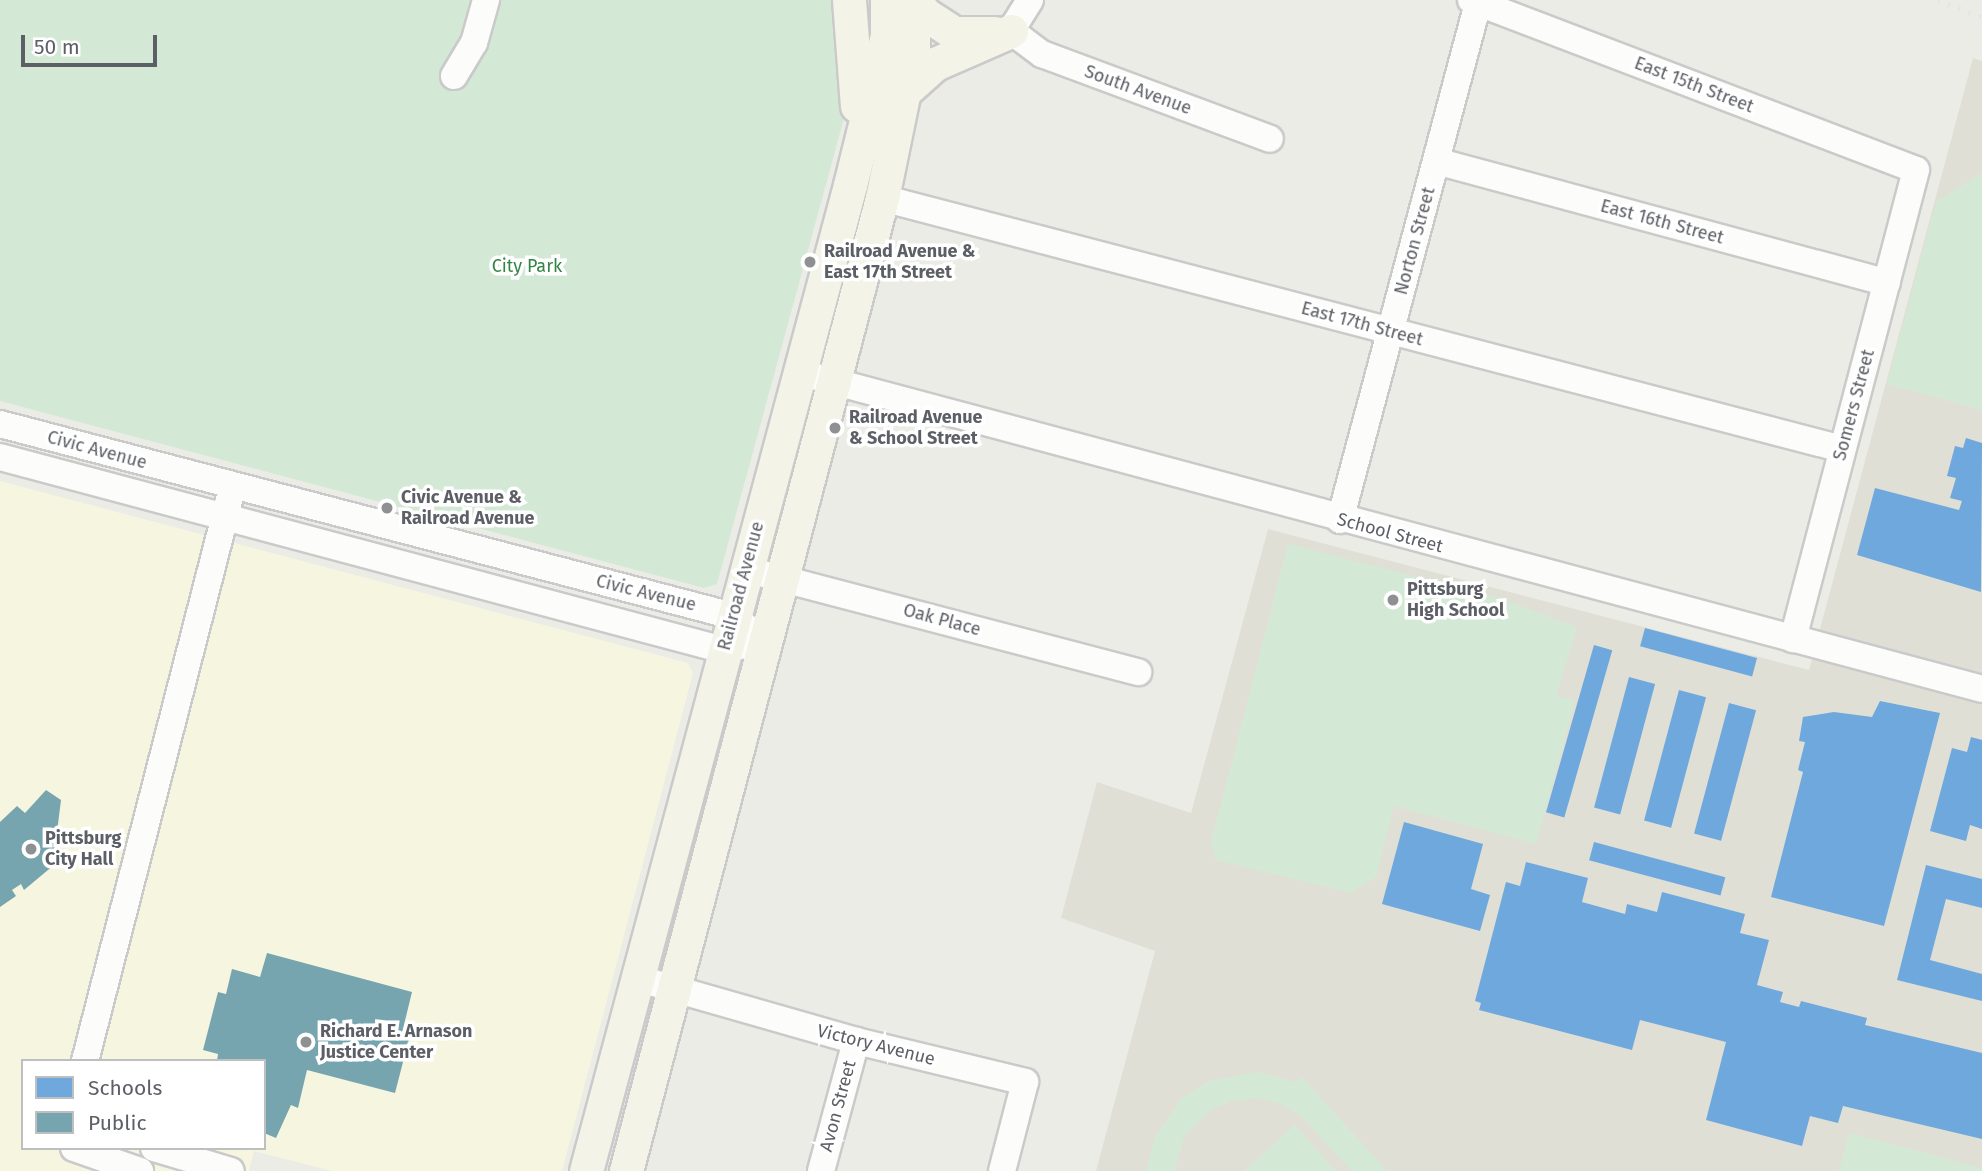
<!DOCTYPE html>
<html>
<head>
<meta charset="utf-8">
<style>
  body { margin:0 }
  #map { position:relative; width:1982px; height:1171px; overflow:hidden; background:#ecece7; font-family:"Fira Sans",sans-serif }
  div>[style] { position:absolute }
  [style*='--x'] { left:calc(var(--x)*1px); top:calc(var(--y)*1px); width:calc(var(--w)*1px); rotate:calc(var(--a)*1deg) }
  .commercial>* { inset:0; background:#f6f5e0 }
  .education>* { inset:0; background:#e0dfd6 }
  .green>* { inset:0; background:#d4e9d5 }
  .schools>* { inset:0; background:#6fa8dc; transform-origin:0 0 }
  .public>* { inset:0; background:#76a5af }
  .roads { filter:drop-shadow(2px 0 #c9cac9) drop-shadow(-2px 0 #c9cac9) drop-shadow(0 2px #c9cac9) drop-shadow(0 -2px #c9cac9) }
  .minor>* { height:26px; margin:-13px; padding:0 13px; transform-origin:13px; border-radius:13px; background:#fcfcfb }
  .major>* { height:33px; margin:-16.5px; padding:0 16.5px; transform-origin:16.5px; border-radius:16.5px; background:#f3f3e8 }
  .rail>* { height:5px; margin-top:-2.5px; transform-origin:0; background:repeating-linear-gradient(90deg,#e3e4e3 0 2px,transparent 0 11px) }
  .dots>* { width:19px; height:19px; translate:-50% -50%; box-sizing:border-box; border:4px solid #fff; border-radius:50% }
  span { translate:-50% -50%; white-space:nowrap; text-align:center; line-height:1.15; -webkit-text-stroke:7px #fff; paint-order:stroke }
  .street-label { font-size:18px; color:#5c5f65 }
  .poi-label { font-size:18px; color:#5c5f65; font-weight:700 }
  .left { translate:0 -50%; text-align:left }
  .park-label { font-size:18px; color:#348446 }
  .legend { position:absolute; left:21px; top:1059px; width:245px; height:91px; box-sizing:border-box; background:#fff; border:2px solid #bebfc1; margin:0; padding:9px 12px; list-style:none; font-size:21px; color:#5c5f65 }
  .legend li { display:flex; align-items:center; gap:14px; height:35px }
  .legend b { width:35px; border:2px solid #bebfc1 }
  .scale { position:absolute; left:21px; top:35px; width:136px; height:32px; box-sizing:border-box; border:4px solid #5c5f65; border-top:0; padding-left:9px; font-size:21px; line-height:24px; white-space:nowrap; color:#5c5f65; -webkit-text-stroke:5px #fff; paint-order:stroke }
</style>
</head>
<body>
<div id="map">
  <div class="commercial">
    <i style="clip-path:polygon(evenodd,0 481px,688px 663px,693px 673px,562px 1171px,332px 1171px,254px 1151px,249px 1171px,0 1171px,0 481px,23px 1061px,264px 1061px,264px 1148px,23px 1148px,23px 1061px)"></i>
  </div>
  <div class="education">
    <i style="clip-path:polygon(1973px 58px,1982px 61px,1982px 1171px,1096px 1171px,1155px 951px,1061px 918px,1097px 782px,1191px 813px,1268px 529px,1809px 670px)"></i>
  </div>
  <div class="green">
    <i style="clip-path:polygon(0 0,835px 0,846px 111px,717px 584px,704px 588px,0 401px)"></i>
    <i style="clip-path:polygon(1982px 173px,1982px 410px,1887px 384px,1936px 202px)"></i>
    <i style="clip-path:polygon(1288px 544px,1496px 597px,1577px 627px,1556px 696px,1575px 701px,1536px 844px,1394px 806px,1376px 877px,1351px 893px,1216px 860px,1211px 843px)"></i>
    <i style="clip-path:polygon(1257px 1072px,1296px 1082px,1302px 1077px,1387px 1171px,1352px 1171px,1300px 1115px,1279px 1103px,1255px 1098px,1231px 1101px,1209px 1111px,1184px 1137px,1174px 1171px,1147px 1171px,1154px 1139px,1181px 1099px,1209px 1081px)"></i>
    <i style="clip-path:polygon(1295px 1125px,1336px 1171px,1244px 1171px)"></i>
    <i style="clip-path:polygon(1849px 1133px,1982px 1168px,1982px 1171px,1839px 1171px)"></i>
  </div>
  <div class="schools">
    <i style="clip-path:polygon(1966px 438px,1982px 443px,1981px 592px,1857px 555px,1875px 488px,1959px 510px,1962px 501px,1950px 498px,1956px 478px,1947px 476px,1955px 446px,1963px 448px)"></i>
    <i style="left:1645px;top:628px;width:116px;height:19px;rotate:15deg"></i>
    <i style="left:1594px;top:645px;width:19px;height:174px;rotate:16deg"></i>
    <i style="left:1629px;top:677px;width:27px;height:135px;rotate:15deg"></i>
    <i style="left:1679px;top:690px;width:28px;height:135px;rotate:15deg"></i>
    <i style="clip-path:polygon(1880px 701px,1940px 713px,1884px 926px,1771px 897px,1803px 772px,1798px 770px,1805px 742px,1799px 741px,1803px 717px,1834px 712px,1872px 717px)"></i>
    <i style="left:1729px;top:703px;width:28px;height:135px;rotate:15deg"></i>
    <i style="clip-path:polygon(1971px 737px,1982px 740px,1982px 829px,1970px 825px,1966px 841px,1930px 831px,1952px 748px,1967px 752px)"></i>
    <i style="clip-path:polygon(1404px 822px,1483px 844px,1471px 889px,1490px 895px,1480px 931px,1382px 904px)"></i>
    <i style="left:1594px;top:842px;width:136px;height:19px;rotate:15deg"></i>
    <i style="clip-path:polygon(1526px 862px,1588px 878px,1582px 902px,1625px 914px,1627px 904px,1657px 912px,1662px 892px,1745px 914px,1740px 933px,1769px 940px,1757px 985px,1783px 992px,1780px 1002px,1799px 1007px,1801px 1001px,1867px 1018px,1865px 1025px,1982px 1053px,1982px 1139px,1843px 1106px,1838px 1123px,1810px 1116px,1802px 1146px,1706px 1120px,1726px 1042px,1640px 1020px,1632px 1050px,1479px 1010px,1481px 1003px,1475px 1001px,1506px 882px,1520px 886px)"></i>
    <i style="clip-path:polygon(1926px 865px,1982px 879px,1982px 908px,1946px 899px,1930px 960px,1982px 974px,1982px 1001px,1897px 980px)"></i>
  </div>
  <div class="public">
    <i style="clip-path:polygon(46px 790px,61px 800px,56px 840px,66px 855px,24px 890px,21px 884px,12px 890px,16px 896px,0 907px,0 822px,17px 806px,25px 813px)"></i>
    <i style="clip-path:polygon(267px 953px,412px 992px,402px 1033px,410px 1035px,395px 1093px,307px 1070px,298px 1108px,291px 1105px,276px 1138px,264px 1133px,264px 1061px,217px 1061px,218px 1054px,203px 1050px,218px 992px,226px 994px,232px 969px,260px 977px)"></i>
  </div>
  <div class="roads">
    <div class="minor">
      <i style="--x:1030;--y:0;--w:36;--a:122"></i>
      <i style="--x:1011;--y:31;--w:39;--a:37"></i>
      <i style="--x:1042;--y:54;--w:243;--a:20.4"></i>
      <i style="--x:1471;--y:0;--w:476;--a:20.9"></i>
      <i style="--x:1916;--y:170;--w:485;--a:104.7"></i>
      <i style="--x:454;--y:76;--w:39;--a:-59"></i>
      <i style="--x:474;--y:43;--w:45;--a:-74.4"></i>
      <i style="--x:1436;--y:161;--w:467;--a:15.1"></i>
      <i style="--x:882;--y:198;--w:992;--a:14.65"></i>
      <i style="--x:817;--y:377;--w:1206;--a:14.99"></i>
      <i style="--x:0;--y:424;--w:758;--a:14.68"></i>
      <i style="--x:733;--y:616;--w:39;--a:40"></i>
      <i style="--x:0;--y:457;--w:749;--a:14.93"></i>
      <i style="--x:724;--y:650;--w:21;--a:-14"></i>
      <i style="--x:1340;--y:520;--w:535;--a:-75.05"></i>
      <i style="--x:764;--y:574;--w:387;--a:14.7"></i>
      <i style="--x:640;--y:979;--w:225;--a:16"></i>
      <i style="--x:856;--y:1041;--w:174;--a:13.6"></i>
      <i style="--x:1025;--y:1082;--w:92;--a:104.5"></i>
      <i style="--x:85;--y:1061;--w:579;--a:-75.6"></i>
      <i style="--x:74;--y:1148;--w:70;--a:19.2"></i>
      <i style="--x:154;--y:1148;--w:80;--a:16.6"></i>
      <i style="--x:821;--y:1171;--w:135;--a:-74.9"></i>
    </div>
    <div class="major">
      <i style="--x:849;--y:0;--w:106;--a:85.7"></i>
      <i style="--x:914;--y:0;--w:18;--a:52"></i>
      <i style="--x:925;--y:14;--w:35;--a:33"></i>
      <i style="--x:954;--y:33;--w:40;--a:0"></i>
      <i style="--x:906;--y:90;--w:39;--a:-42"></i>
      <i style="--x:935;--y:64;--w:83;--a:-23.5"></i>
      <i style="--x:586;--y:1171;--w:1021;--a:-75.01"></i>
      <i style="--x:850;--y:185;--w:154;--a:-76.1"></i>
      <i style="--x:887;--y:36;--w:36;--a:-90"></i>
      <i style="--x:626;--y:1171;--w:1006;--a:-75.26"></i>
      <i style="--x:882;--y:198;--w:154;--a:-78.4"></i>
      <i style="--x:913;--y:47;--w:47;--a:-90"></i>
    </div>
  </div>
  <div class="rail">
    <i style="--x:1938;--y:0;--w:47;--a:21.1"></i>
  </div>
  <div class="dots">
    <i style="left:810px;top:262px;background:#8e9092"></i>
    <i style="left:835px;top:428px;background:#8e9092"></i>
    <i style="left:387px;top:508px;background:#8e9092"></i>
    <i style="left:1393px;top:600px;background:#8e9092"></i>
    <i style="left:31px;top:849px;background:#8e9092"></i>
    <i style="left:306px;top:1042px;background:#8e9092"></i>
  </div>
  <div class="street-label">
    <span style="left:1694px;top:85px;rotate:21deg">East 15th Street</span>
    <span style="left:1138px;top:90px;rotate:20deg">South Avenue</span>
    <span style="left:1662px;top:222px;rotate:15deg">East 16th Street</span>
    <span style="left:1415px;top:241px;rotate:-75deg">Norton Street</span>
    <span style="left:1362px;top:324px;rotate:15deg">East 17th Street</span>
    <span style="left:1854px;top:405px;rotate:-75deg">Somers Street</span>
    <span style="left:97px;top:450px;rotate:15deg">Civic Avenue</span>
    <span style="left:1390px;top:533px;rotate:15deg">School Street</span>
    <span style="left:741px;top:586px;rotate:-75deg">Railroad Avenue</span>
    <span style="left:646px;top:593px;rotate:14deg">Civic Avenue</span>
    <span style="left:942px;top:620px;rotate:15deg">Oak Place</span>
    <span style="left:876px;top:1045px;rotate:14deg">Victory Avenue</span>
    <span style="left:838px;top:1106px;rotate:-75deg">Avon Street</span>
  </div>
  <div class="poi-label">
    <span class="left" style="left:824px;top:262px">Railroad Avenue &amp;<br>East 17th Street</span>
    <span class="left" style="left:849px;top:428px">Railroad Avenue<br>&amp; School Street</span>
    <span class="left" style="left:401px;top:508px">Civic Avenue &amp;<br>Railroad Avenue</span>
    <span class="left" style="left:1407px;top:600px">Pittsburg<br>High School</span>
    <span class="left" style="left:45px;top:849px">Pittsburg<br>City Hall</span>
    <span class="left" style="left:320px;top:1042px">Richard E. Arnason<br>Justice Center</span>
  </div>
  <div class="park-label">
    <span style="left:527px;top:266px">City Park</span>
  </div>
  <ul class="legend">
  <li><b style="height:19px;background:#6fa8dc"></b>Schools</li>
  <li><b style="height:19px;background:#76a5af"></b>Public</li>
  </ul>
  <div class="scale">50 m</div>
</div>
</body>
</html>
